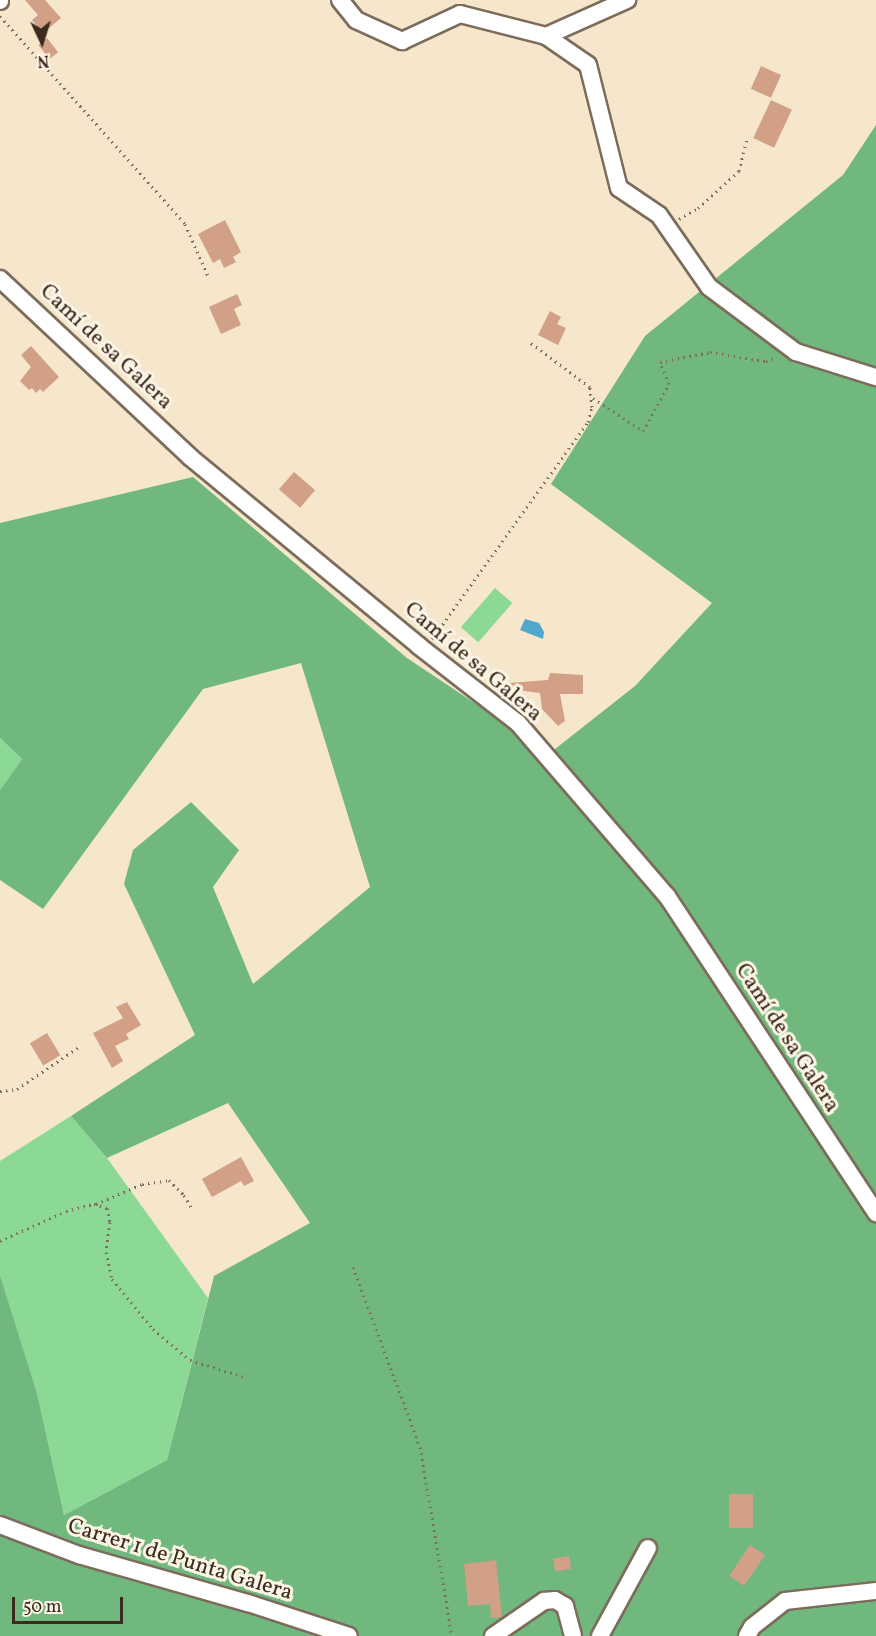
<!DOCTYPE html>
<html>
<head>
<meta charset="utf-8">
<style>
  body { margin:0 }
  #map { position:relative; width:876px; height:1636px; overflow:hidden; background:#f5e6cc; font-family:Vollkorn,serif }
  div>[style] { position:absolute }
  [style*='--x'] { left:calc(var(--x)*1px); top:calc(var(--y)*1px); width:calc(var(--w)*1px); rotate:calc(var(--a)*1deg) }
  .green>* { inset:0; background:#8cd895; transform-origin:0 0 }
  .forest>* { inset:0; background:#71b87e }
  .water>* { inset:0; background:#50a7cd }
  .building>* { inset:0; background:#d1a086; transform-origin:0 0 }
  .path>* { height:3px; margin-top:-1.5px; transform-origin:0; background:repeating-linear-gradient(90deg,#7c6c5b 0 1.5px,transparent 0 6px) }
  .roads { filter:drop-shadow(2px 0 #7c6c5b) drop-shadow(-2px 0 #7c6c5b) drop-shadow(0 2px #7c6c5b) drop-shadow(0 -2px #7c6c5b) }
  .minor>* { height:16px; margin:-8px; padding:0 8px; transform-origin:8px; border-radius:8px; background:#fff }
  span { translate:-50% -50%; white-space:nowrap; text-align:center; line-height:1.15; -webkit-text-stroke:6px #fcf5e5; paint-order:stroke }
  .street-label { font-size:22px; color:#3b2a1e }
  .north { position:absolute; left:12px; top:12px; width:60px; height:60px; -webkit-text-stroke:4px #fcf5e5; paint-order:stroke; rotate:176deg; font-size:16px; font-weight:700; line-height:24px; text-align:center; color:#3b2a1e }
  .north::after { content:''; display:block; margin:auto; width:21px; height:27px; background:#3b2a1e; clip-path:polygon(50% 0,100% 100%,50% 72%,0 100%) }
  .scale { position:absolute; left:12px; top:1597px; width:111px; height:27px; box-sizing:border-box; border:3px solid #3b2a1e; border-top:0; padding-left:8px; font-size:18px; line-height:21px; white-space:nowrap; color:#3b2a1e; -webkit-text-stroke:4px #fcf5e5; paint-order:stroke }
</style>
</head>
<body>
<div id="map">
  <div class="green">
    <i style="left:495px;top:588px;width:23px;height:52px;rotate:41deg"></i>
    <i style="clip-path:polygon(0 738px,22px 759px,0 790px)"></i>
    <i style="clip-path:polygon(71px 1116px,107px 1158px,208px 1298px,167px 1460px,64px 1515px,37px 1393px,0 1275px,0 1161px)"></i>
  </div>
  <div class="forest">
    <i style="clip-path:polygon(876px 125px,876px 1636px,0 1636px,0 1275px,37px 1393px,64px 1515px,167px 1460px,214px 1276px,310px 1223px,228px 1103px,107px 1158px,71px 1116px,195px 1035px,124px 884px,133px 850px,191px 802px,239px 850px,213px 887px,253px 984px,370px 887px,301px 663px,203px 689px,43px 909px,0 880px,0 790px,22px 759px,0 738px,0 523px,193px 477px,407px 658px,550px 753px,635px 686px,712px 603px,551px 484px,645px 336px,843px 175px)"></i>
  </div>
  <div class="water">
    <i style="clip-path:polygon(525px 619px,539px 623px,544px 632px,543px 639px,520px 630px)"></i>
  </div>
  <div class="building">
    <i style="clip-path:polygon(25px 0,45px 0,61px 18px,43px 33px,32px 20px,38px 15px)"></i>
    <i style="left:47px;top:38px;width:18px;height:11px;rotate:52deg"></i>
    <i style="left:761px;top:66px;width:22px;height:25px;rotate:24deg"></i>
    <i style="left:771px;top:100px;width:23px;height:42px;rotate:25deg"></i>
    <i style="clip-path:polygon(225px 220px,241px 252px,233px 257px,236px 262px,224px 268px,220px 259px,213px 263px,198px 234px)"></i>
    <i style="clip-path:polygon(237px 294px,242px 305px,234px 309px,241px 325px,221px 334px,209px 307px)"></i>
    <i style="clip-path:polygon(550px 311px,561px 317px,557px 324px,566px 328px,558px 345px,538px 335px)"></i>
    <i style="clip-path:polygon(31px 346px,59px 377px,43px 392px,40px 389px,36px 393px,32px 388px,29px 390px,20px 381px,31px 367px,21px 355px)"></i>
    <i style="left:294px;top:472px;width:28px;height:23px;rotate:41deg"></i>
    <i style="clip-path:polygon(550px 673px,583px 675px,583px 694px,560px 694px,565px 721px,558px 726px,542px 709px,540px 693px,509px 689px,509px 683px,548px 680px)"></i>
    <i style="clip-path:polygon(127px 1002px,141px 1025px,126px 1034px,129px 1039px,115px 1046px,123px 1061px,112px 1068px,93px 1033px,123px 1018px,116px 1007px)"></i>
    <i style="left:47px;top:1033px;width:26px;height:20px;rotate:59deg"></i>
    <i style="clip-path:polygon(241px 1157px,254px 1181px,244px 1186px,241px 1181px,212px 1197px,202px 1179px)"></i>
    <i style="left:729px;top:1494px;width:24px;height:34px"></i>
    <i style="left:750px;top:1545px;width:18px;height:37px;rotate:34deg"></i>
    <i style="left:569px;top:1556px;width:13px;height:16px;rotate:81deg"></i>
    <i style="clip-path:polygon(496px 1560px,502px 1617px,491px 1618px,490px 1604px,468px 1606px,464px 1564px)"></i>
  </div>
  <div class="path">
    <i style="--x:0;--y:16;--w:278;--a:48.3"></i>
    <i style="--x:185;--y:224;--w:57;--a:66.1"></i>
    <i style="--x:679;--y:219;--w:22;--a:-30"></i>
    <i style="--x:698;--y:208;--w:55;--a:-42.1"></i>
    <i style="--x:739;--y:171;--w:34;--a:-76"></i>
    <i style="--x:593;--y:398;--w:60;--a:33.4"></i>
    <i style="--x:643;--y:431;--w:54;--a:-61"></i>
    <i style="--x:669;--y:384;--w:24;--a:-112"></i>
    <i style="--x:660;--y:362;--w:51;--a:-11.3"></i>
    <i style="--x:710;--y:352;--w:57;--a:9.1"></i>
    <i style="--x:766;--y:361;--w:11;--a:-15"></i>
    <i style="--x:432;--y:639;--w:267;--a:-54.3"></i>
    <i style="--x:588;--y:422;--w:16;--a:-75"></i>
    <i style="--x:592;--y:407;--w:20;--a:-96"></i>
    <i style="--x:590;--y:387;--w:74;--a:-143.3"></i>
    <i style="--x:0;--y:1091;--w:17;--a:-7"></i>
    <i style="--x:17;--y:1089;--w:76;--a:-34.3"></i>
    <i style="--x:96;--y:1204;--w:50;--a:-23.5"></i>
    <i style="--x:142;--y:1184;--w:27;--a:-8"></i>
    <i style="--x:169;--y:1180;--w:21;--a:45"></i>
    <i style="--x:184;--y:1195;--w:16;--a:60"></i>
    <i style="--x:0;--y:1241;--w:72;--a:-24.4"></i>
    <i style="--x:66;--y:1211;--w:29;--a:-14"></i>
    <i style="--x:94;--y:1204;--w:14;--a:17"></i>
    <i style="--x:107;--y:1208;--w:14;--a:78"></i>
    <i style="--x:110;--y:1222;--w:30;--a:98"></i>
    <i style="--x:106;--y:1252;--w:28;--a:77"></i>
    <i style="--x:112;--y:1279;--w:65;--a:50.6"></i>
    <i style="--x:153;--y:1329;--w:48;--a:40"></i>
    <i style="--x:190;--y:1360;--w:58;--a:17.2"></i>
    <i style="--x:353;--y:1267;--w:192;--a:69.6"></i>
    <i style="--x:420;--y:1447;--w:192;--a:80.4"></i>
  </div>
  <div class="roads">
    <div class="minor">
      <i style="--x:340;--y:0;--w:26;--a:51"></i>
      <i style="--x:356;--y:20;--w:51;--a:24.5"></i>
      <i style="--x:402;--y:41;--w:64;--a:-25"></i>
      <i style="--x:460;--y:14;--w:89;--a:14.3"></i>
      <i style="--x:546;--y:36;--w:51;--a:34.6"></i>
      <i style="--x:588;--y:65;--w:127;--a:75.9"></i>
      <i style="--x:619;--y:188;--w:48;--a:34"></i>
      <i style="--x:659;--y:215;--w:88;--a:55.2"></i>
      <i style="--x:709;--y:287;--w:109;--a:36.8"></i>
      <i style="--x:796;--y:352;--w:84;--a:17.4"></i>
      <i style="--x:0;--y:1;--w:1;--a:-90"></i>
      <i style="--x:546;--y:36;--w:89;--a:-24"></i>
      <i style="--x:0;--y:279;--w:260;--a:43.1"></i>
      <i style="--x:190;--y:457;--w:297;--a:39.5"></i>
      <i style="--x:419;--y:646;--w:125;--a:37.9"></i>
      <i style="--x:518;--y:723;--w:228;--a:49.3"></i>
      <i style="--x:667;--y:896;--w:380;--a:56.6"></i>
      <i style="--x:0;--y:1525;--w:85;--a:20.8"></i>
      <i style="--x:79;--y:1555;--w:176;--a:15.9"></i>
      <i style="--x:248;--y:1603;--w:106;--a:18.1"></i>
      <i style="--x:493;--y:1636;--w:62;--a:-34.5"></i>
      <i style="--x:544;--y:1601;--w:11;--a:-5"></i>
      <i style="--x:555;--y:1600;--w:12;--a:31"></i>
      <i style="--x:565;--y:1606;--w:31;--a:75"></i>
      <i style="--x:600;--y:1636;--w:100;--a:-61.4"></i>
      <i style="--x:747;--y:1636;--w:10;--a:-61"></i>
      <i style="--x:752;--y:1627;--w:42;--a:-38.2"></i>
      <i style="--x:785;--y:1601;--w:92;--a:-6.3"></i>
    </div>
  </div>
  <div class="street-label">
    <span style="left:106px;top:347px;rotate:43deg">Camí de sa Galera</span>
    <span style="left:473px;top:662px;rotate:40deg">Camí de sa Galera</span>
    <span style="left:787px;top:1038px;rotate:57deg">Camí de sa Galera</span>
    <span style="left:180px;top:1560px;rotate:17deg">Carrer 1 de Punta Galera</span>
  </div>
  <div class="north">N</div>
  <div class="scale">50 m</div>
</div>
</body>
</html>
